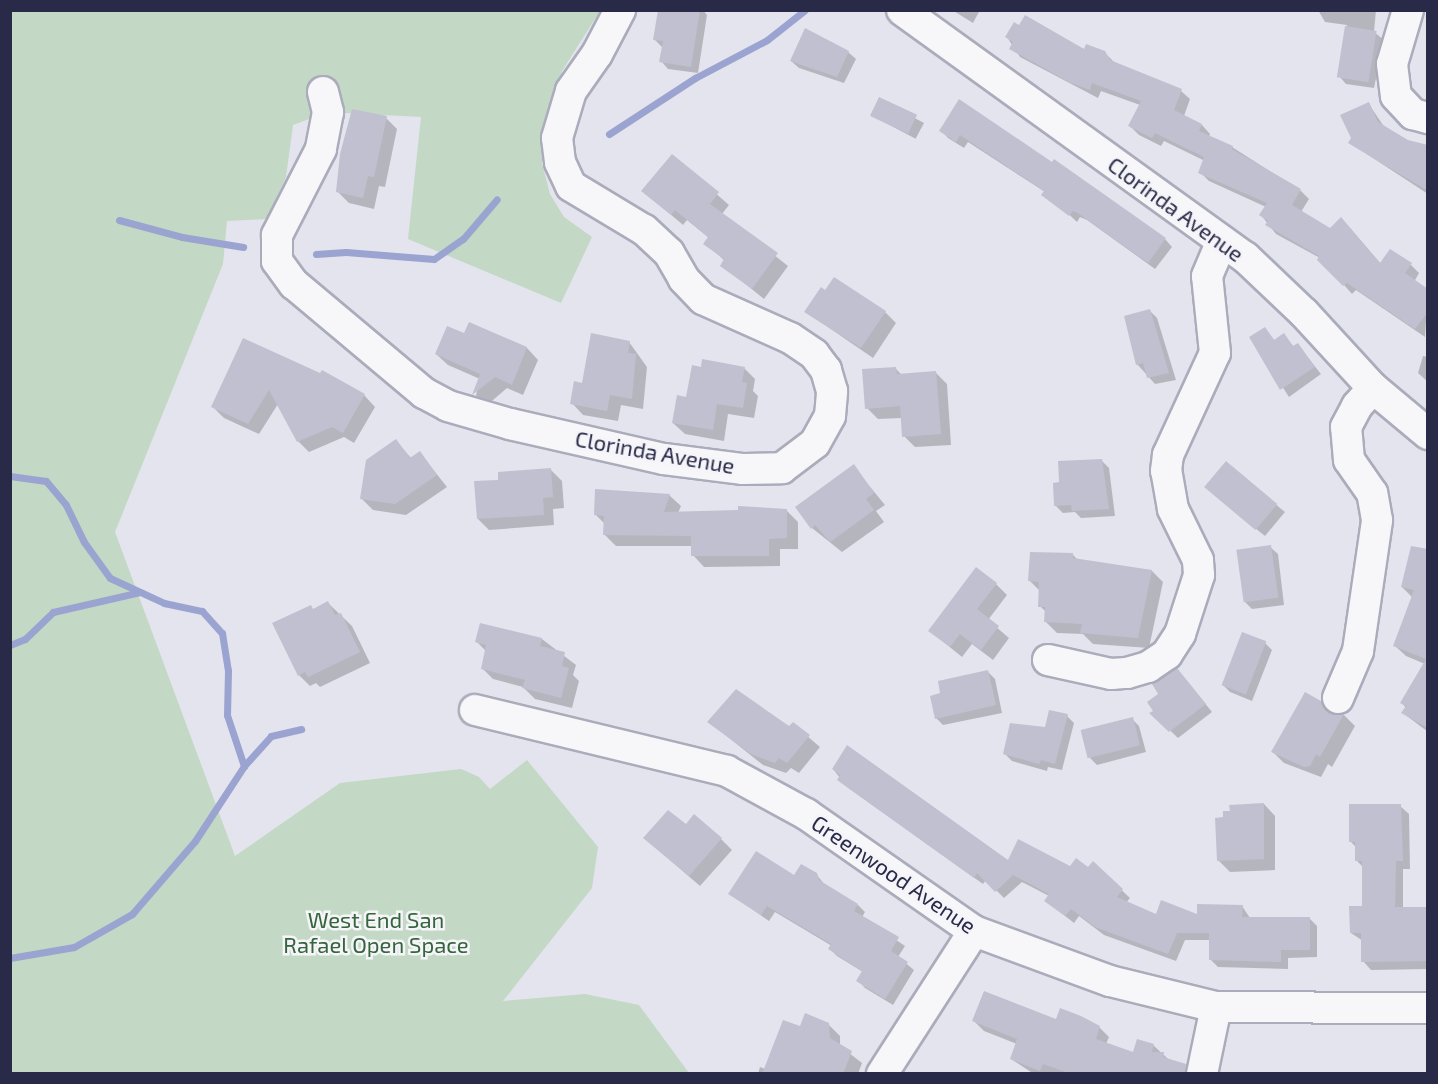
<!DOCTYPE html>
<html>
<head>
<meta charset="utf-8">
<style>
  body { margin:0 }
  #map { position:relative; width:1438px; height:1084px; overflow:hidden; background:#e3e4ed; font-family:"Exo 2",sans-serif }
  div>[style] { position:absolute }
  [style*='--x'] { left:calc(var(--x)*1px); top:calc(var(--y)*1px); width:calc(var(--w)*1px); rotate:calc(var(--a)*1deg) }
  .green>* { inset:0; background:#c3d8c5 }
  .shadow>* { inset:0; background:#0003; transform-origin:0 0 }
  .stream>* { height:7px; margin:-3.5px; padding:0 3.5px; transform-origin:3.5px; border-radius:3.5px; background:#9ba3d0 }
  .building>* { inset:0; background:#c0c0d0; transform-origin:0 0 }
  .roads { filter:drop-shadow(2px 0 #abacbb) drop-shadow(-2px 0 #abacbb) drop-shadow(0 2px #abacbb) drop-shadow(0 -2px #abacbb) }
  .minor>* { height:30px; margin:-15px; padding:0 15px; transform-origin:15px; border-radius:15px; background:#f7f7fa }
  span { translate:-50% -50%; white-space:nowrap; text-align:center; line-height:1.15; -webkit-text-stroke:5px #f4f4f9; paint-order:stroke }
  .street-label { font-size:22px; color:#292a47 }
  .park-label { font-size:22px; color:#34653b }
  .frame { position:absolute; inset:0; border:12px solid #292a47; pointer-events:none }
</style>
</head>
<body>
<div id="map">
  <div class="green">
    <i style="clip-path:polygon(10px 11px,600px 11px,562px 71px,546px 121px,542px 163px,550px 194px,564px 217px,592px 237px,561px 303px,408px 239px,421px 117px,328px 112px,293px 125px,286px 177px,267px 219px,227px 221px,223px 264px,115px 532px,235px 856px,340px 783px,461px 769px,479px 777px,490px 789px,527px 760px,598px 847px,592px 888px,503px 1001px,585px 994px,639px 1005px,689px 1073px,11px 1073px)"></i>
  </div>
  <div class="shadow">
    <i style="clip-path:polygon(659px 10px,703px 10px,707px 15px,698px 73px,668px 69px,661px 61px,663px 48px,655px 40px)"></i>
    <i style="clip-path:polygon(952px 10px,980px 10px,973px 23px)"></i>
    <i style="clip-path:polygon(1318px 10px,1376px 10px,1374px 32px,1384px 40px,1374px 88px,1346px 84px,1339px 76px,1347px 25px,1325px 22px)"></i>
    <i style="clip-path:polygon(1007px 37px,1104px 52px,1115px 63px,1181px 91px,1190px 99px,1184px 116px,1202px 125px,1210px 134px,1209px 137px,1232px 147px,1301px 191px,1309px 199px,1301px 212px,1330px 230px,1350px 228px,1381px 264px,1411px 265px,1419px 273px,1414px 282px,1428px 291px,1425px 337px,1356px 290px,1352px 294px,1320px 258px,1276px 234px,1261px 215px,1266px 207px,1209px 181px,1200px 172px,1205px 161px,1164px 141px,1161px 146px,1139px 135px,1130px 126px,1140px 105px,1101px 91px,1098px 98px,1020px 57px)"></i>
    <i style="clip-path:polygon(848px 52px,856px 59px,844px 83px,799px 68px,791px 61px)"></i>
    <i style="left:879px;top:99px;width:51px;height:18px;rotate:28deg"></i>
    <i style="clip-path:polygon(959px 101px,1165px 239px,1172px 247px,1155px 269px,1087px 220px,1080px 217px,1077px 222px,1045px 192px,968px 142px,964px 148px,948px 138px,941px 130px)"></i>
    <i style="clip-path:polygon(1368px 103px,1385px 128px,1407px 142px,1428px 147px,1428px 194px,1350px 143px)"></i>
    <i style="clip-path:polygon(386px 118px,397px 129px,385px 187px,379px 186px,374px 209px,349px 203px,338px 192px)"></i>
    <i style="clip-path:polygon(673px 156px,729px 205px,722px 214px,788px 266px,764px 299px,722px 265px,725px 261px,705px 243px,709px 238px,687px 220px,683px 225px,643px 191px)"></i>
    <i style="clip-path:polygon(1150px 311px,1157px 318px,1176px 380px,1155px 384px,1137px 364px)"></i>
    <i style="clip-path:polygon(806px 312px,885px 312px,896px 323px,873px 358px)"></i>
    <i style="clip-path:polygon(469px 324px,527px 348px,538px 360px,523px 395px,507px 388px,486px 406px,476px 395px,480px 379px,448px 365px,436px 354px,464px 335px)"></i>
    <i style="clip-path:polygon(1265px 329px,1275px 341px,1283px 335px,1294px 347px,1298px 345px,1321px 374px,1289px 397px,1251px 338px)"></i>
    <i style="clip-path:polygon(243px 340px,364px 395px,375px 407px,354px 443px,344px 437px,309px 452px,298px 441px,278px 404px,259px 434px,224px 418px,213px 407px)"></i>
    <i style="clip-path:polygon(629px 342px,647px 367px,643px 409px,621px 405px,618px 421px,583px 415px,572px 403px,584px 384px)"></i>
    <i style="clip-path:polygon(1423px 356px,1428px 357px,1428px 382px,1418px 373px)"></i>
    <i style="clip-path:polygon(702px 368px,744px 368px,755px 379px,753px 391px,758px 396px,754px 418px,728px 414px,724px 441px,685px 434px,673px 423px)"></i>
    <i style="clip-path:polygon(895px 368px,902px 375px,936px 373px,947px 384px,951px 445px,915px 447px,904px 436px,902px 418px,878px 419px,867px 408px)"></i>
    <i style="clip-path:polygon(396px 441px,412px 459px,420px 453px,447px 487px,406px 515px,373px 510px,361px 498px)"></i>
    <i style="clip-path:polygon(1102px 461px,1109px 468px,1115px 516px,1081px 518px,1075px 512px,1063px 513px,1055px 505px,1061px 484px)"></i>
    <i style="clip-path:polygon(1226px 464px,1285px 512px,1265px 536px,1214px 495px)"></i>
    <i style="clip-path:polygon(853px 466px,885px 505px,876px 511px,884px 522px,842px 552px,812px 528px)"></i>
    <i style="clip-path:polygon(551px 470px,562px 481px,564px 508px,553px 509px,554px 525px,489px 530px,478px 519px,500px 481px)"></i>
    <i style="clip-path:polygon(669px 495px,681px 506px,678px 513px,787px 511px,798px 522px,798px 549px,780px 549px,780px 566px,704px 567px,693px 555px,693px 546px,616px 546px,605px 535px,605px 524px,596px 515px)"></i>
    <i style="clip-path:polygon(1270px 547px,1278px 554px,1284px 605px,1252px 609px,1244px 601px)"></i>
    <i style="clip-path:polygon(1428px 551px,1428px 732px,1403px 713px,1406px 708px,1402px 703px,1425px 664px,1406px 656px,1394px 645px,1413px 598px,1402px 587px)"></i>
    <i style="clip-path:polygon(1073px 555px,1078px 560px,1152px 571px,1163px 582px,1149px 648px,1093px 644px,1083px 634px,1057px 633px,1046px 622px,1046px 612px,1040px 606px,1040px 591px,1030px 581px)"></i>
    <i style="clip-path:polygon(996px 584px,1007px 595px,988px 620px,1009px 638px,993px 660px,972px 644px,962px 657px,930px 631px)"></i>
    <i style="clip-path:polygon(328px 603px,352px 626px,370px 663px,320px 687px,316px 683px,310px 686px,299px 675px,314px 610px)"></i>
    <i style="clip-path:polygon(542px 639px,576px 665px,573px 675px,579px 681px,572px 708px,535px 699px,523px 687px,493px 679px,482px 668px,486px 651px,477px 642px)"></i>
    <i style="clip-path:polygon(1265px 643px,1272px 650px,1252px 701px,1230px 692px,1222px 684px)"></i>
    <i style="clip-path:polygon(1177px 669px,1212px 712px,1178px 738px,1152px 713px)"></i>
    <i style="clip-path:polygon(988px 672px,995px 679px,1002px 713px,943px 725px,936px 718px,942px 694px)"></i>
    <i style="clip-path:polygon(1320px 702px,1333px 715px,1344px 715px,1355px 726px,1332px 767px,1328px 764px,1321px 777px,1284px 763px,1273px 752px)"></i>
    <i style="clip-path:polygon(1067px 716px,1074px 723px,1062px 770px,1048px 767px,1047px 771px,1012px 761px,1005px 754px)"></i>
    <i style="clip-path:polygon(1132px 719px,1139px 726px,1146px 752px,1097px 765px,1090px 758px)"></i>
    <i style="clip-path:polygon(709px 722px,789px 728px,793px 724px,820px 747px,799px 773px,791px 768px,786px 773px,763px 765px)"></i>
    <i style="clip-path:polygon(833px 769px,1008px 862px,1089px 869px,1093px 863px,1130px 898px,1126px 903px,1156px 916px,1198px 916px,1242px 906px,1250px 918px,1309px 918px,1317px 926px,1317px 957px,1288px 958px,1288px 969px,1218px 967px,1210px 959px,1210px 940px,1185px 940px,1176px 961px,1104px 935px,1079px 916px,1074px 923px,1046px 901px,1049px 896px,1022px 882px,1004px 898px,986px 880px,983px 884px,847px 787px)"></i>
    <i style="clip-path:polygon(1264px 804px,1275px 816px,1275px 870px,1230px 872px,1219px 861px)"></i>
    <i style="clip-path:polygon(1400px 806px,1409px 814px,1410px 869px,1403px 869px,1403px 908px,1428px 908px,1428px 969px,1371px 970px,1363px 961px,1363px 941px,1351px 933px,1363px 907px,1364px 868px,1356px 860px,1356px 847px,1351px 842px)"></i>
    <i style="clip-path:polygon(686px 827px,721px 839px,732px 850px,700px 886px,657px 849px)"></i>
    <i style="clip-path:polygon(816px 874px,825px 885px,858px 905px,865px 912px,862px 917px,905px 946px,898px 957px,914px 970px,893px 1005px,865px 988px,858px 980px,863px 972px,837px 956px,830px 949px,832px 946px,775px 912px,769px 921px,730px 894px)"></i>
    <i style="clip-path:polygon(974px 1021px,1057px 1021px,1099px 1027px,1109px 1037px,1106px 1044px,1134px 1053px,1153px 1045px,1180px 1070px,1179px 1074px,1034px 1074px,1011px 1059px,1017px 1044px,984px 1031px)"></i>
    <i style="clip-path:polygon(828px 1024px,840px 1036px,840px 1046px,862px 1063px,858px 1074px,758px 1074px,760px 1067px,765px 1069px,801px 1028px)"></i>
  </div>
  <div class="stream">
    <i style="--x:609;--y:134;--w:103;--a:-33.1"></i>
    <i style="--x:695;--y:78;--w:81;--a:-27.8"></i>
    <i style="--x:767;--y:40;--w:48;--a:-38.3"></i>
    <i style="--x:119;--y:220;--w:65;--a:15.1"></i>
    <i style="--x:182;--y:237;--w:62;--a:9.3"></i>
    <i style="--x:316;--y:254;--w:30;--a:-4"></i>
    <i style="--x:346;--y:252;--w:88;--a:4.5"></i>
    <i style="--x:434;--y:259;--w:35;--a:-35"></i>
    <i style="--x:463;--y:239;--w:52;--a:-49.6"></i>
    <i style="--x:10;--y:476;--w:36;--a:8"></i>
    <i style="--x:46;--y:481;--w:31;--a:50"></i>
    <i style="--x:66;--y:505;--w:41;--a:64.1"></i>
    <i style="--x:84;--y:542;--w:44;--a:54.2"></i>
    <i style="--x:110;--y:578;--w:60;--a:24.8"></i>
    <i style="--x:164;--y:603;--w:39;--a:12"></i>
    <i style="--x:202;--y:611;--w:30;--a:48"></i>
    <i style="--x:222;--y:633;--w:38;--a:81"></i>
    <i style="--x:228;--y:671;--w:44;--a:91.3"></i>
    <i style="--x:227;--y:715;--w:54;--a:71.6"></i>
    <i style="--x:10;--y:645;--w:16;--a:-22"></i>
    <i style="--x:25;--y:639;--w:39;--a:-44"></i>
    <i style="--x:53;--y:612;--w:89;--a:-12.9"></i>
    <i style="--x:10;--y:958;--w:65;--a:-9.8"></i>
    <i style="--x:74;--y:947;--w:67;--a:-29.6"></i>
    <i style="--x:132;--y:914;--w:96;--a:-49.2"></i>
    <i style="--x:195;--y:841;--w:90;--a:-56.8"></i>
    <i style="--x:244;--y:766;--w:40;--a:-48"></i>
    <i style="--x:271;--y:736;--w:31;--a:-13"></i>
  </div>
  <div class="building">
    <i style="clip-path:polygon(658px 10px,700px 10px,691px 67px,659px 62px,663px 41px,653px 40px)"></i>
    <i style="clip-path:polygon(1025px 15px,1084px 49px,1086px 44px,1105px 51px,1110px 60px,1182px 89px,1174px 110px,1202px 124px,1199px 131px,1233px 146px,1232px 149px,1301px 189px,1292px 205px,1330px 228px,1341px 217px,1380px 263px,1390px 249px,1412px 263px,1405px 273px,1428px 289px,1428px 312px,1415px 329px,1347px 283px,1343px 286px,1317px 260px,1319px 256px,1265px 225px,1268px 221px,1259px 215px,1267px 203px,1198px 173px,1204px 157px,1155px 133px,1152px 138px,1128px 126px,1141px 101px,1092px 83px,1090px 90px,1071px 83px,1009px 49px,1013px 42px,1005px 37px,1014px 22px,1019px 25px)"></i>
    <i style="left:1345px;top:26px;width:32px;height:52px;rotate:9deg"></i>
    <i style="clip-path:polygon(805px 28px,849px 51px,837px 77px,790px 61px)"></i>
    <i style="left:879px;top:97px;width:42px;height:21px;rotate:25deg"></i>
    <i style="clip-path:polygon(959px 99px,1052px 162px,1054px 159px,1166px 238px,1148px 263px,1078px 213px,1073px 211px,1069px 216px,1041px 195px,1044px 191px,960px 135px,956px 142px,939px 131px)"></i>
    <i style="clip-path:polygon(1369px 102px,1378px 122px,1408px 140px,1428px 145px,1428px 191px,1348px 143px,1351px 138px,1340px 115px)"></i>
    <i style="clip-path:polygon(352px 109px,387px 116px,374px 177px,368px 176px,363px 198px,336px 192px,340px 154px)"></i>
    <i style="clip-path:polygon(672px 154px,719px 192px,710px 204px,778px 253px,752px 289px,720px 266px,724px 259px,703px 244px,708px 237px,675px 210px,671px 215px,641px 191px)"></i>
    <i style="clip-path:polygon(834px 277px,886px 311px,861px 348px,804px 312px,821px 287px,825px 290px)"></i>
    <i style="clip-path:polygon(1150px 309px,1169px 373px,1147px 378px,1143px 363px,1136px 365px,1124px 316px)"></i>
    <i style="clip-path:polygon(469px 322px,527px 347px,512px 385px,495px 377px,472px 395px,480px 374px,435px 354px,447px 326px,464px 333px)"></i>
    <i style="clip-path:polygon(1265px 327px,1274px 340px,1284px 333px,1293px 346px,1298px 343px,1315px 367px,1280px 390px,1249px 337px)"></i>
    <i style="clip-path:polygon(591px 333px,630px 341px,628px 353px,636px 354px,632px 399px,610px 395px,607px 411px,570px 404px,574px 381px,582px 383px)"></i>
    <i style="clip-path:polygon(243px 338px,320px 373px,322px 370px,365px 394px,343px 433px,332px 427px,297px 442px,269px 390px,248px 424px,211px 407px)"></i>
    <i style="clip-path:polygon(702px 359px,745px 367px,742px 382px,747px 383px,743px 408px,717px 404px,713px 430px,672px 423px,677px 395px,686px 397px,692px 365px,701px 367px)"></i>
    <i style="clip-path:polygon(896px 367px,897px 374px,936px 371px,941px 434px,902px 437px,900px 406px,865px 409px,862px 369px)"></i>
    <i style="clip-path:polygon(396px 439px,410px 458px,420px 451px,437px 475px,395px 504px,360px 499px,366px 460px)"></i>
    <i style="clip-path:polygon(1102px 459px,1109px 509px,1072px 511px,1071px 505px,1054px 506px,1053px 483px,1059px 482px,1058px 461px)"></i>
    <i style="left:1226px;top:461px;width:67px;height:34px;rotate:40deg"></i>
    <i style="clip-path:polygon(854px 464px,874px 493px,866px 499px,874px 510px,830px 542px,815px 525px,811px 529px,795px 507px)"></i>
    <i style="clip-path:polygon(551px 468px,553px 497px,543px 498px,544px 515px,477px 519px,474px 481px,498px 480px,498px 472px)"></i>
    <i style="clip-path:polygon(595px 489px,670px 494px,664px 512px,738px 510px,738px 506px,787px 509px,787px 538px,769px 539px,769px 556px,691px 556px,691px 536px,603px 535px,604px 516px,594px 515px)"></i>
    <i style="left:1271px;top:545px;width:53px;height:35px;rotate:82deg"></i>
    <i style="clip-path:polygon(1411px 546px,1428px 549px,1428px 728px,1401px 713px,1406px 706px,1400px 703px,1426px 659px,1393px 646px,1414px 590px,1401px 587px)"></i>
    <i style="clip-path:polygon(1030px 552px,1073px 553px,1073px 558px,1152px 570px,1138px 638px,1080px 633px,1082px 624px,1044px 622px,1045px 607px,1038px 607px,1039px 582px,1028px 581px)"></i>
    <i style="clip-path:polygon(976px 567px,997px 583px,977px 609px,999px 626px,981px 650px,960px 634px,950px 647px,928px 631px)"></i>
    <i style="clip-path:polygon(328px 601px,335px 615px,341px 613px,360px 652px,308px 677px,305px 672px,298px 676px,272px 623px,311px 605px,313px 609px)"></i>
    <i style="clip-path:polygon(480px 623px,542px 638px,540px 646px,565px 652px,562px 666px,569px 668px,561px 698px,522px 688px,525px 680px,481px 669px,486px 645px,475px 642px)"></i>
    <i style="left:1242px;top:632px;width:26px;height:57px;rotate:21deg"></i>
    <i style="clip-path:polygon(1177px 668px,1206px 704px,1169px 732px,1149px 713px,1153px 711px,1147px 702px,1158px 694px,1152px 684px)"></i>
    <i style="clip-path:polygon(988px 670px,996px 705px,935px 719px,930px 696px,940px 693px,938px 681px)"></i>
    <i style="clip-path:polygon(736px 689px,789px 726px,793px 722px,810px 735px,787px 763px,779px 758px,775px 763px,751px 754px,707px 722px)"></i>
    <i style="clip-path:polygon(1305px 692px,1321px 701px,1331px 714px,1344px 714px,1320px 757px,1316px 754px,1310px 766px,1304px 767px,1271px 752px)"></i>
    <i style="clip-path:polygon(1049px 710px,1068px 714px,1055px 764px,1041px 760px,1039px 764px,1003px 754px,1010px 723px,1045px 727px)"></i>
    <i style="left:1133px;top:717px;width:29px;height:54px;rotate:76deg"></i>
    <i style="clip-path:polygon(847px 745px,1008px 860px,1018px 839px,1070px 866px,1076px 858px,1088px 867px,1093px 861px,1123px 889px,1117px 897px,1156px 914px,1161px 900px,1197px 914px,1197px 904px,1243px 905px,1242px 917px,1310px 917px,1310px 950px,1281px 950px,1281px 962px,1209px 960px,1209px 933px,1177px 933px,1168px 954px,1095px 927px,1071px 909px,1065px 916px,1044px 901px,1049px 894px,1013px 875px,995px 892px,977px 873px,974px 878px,837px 780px,840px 775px,832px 769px)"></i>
    <i style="clip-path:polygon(1264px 803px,1264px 859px,1217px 861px,1215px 818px,1223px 817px,1223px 811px,1230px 811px,1229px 805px)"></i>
    <i style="clip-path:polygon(1349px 804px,1401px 804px,1403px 861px,1396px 861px,1395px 907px,1428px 907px,1428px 961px,1361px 962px,1361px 933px,1350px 933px,1349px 906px,1362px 906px,1362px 861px,1355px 861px,1355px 842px,1349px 842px)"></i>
    <i style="clip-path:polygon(668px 810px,686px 824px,694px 814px,722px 838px,689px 876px,643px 838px)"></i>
    <i style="clip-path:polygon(756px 851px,794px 875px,801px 864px,817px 873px,819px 880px,858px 904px,854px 911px,899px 937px,891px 951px,908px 962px,885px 999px,856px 981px,862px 971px,828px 949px,831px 944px,767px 906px,761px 915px,728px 894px)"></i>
    <i style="clip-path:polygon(984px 991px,1056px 1019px,1060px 1008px,1081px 1016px,1100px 1026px,1096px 1039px,1133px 1052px,1137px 1039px,1154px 1044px,1152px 1052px,1164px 1052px,1163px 1057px,1186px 1064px,1185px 1074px,1071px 1074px,1043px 1064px,1040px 1071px,1010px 1059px,1017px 1039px,972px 1021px)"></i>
    <i style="clip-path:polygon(805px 1013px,829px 1023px,830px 1038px,852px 1051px,843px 1074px,762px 1074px,783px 1020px,800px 1026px)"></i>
  </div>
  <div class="roads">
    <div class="minor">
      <i style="--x:902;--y:10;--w:423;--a:35.8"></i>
      <i style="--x:1245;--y:257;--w:81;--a:43.5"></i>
      <i style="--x:1304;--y:313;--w:102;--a:47.4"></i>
      <i style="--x:1373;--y:388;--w:72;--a:39.9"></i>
      <i style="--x:1408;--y:10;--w:56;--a:106.5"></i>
      <i style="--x:1392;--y:64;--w:32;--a:83"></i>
      <i style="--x:1396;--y:96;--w:25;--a:47"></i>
      <i style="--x:1413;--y:114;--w:16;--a:15"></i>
      <i style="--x:323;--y:92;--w:21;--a:76"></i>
      <i style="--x:328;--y:112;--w:38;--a:101"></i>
      <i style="--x:321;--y:149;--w:97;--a:117.1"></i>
      <i style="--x:277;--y:235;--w:26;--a:90"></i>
      <i style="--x:277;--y:261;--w:29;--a:54"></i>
      <i style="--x:294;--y:284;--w:170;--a:40"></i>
      <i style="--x:424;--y:393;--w:27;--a:28"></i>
      <i style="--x:448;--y:406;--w:65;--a:16.2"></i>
      <i style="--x:510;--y:424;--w:158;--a:12.8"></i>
      <i style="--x:664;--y:459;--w:80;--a:7.2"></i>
      <i style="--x:743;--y:469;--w:39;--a:-1"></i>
      <i style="--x:782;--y:468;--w:41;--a:-37.1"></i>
      <i style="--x:815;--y:443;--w:31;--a:-61"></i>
      <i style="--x:830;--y:416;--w:25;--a:-85"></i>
      <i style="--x:832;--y:391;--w:22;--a:-106"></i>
      <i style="--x:826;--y:370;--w:20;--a:-127"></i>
      <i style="--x:814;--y:354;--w:29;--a:-146"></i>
      <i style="--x:790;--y:338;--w:95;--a:-155.9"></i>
      <i style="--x:703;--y:299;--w:28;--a:-134"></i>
      <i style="--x:684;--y:279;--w:30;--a:-120"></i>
      <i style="--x:669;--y:253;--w:34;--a:-137"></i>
      <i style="--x:644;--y:230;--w:85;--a:-148.9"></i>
      <i style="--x:571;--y:186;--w:26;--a:-115"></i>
      <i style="--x:560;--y:162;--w:24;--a:-97"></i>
      <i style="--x:557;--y:138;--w:49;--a:-73.4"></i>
      <i style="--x:571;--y:91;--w:45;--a:-54.9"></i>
      <i style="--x:597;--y:54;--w:50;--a:-62.4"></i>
      <i style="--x:1048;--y:660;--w:65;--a:12.5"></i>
      <i style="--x:1111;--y:674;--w:16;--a:-4"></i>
      <i style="--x:1127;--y:673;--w:22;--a:-16"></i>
      <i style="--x:1148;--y:667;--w:23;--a:-34"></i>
      <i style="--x:1167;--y:654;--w:24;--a:-57"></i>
      <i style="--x:1180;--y:634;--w:62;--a:-72.1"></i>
      <i style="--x:1199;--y:575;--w:15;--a:-94"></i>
      <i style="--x:1198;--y:560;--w:57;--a:-116.1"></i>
      <i style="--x:1173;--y:509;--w:39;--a:-100"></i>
      <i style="--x:1166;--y:471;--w:16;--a:-83"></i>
      <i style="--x:1168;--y:455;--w:112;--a:-65.3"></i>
      <i style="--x:1215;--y:353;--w:77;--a:-95.9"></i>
      <i style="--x:1207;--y:276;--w:38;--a:-67"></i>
      <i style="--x:1338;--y:698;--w:51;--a:-66.9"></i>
      <i style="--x:1358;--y:651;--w:132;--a:-81.7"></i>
      <i style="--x:1377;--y:520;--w:27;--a:-100"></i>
      <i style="--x:1372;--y:493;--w:40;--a:-124.9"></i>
      <i style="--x:1349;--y:460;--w:33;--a:-95"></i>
      <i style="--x:1346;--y:427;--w:24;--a:-62"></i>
      <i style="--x:1357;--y:406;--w:24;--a:-48"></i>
      <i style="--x:475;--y:710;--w:259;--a:13.6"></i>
      <i style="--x:727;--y:771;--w:90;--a:28.6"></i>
      <i style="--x:806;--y:814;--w:205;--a:34.9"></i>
      <i style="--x:974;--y:931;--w:145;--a:20.2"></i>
      <i style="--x:1110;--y:981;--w:109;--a:13.8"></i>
      <i style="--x:1216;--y:1007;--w:212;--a:0.3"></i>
      <i style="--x:882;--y:1074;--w:170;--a:-57.2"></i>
      <i style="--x:1202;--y:1074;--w:68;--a:-78.2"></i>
    </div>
  </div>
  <div class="street-label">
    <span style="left:1176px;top:209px;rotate:36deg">Clorinda Avenue</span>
    <span style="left:655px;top:452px;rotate:10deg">Clorinda Avenue</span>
    <span style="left:894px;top:874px;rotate:34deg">Greenwood Avenue</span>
  </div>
  <div class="park-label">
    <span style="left:376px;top:932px">West End San<br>Rafael Open Space</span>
  </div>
  <div class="frame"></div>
</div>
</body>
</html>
